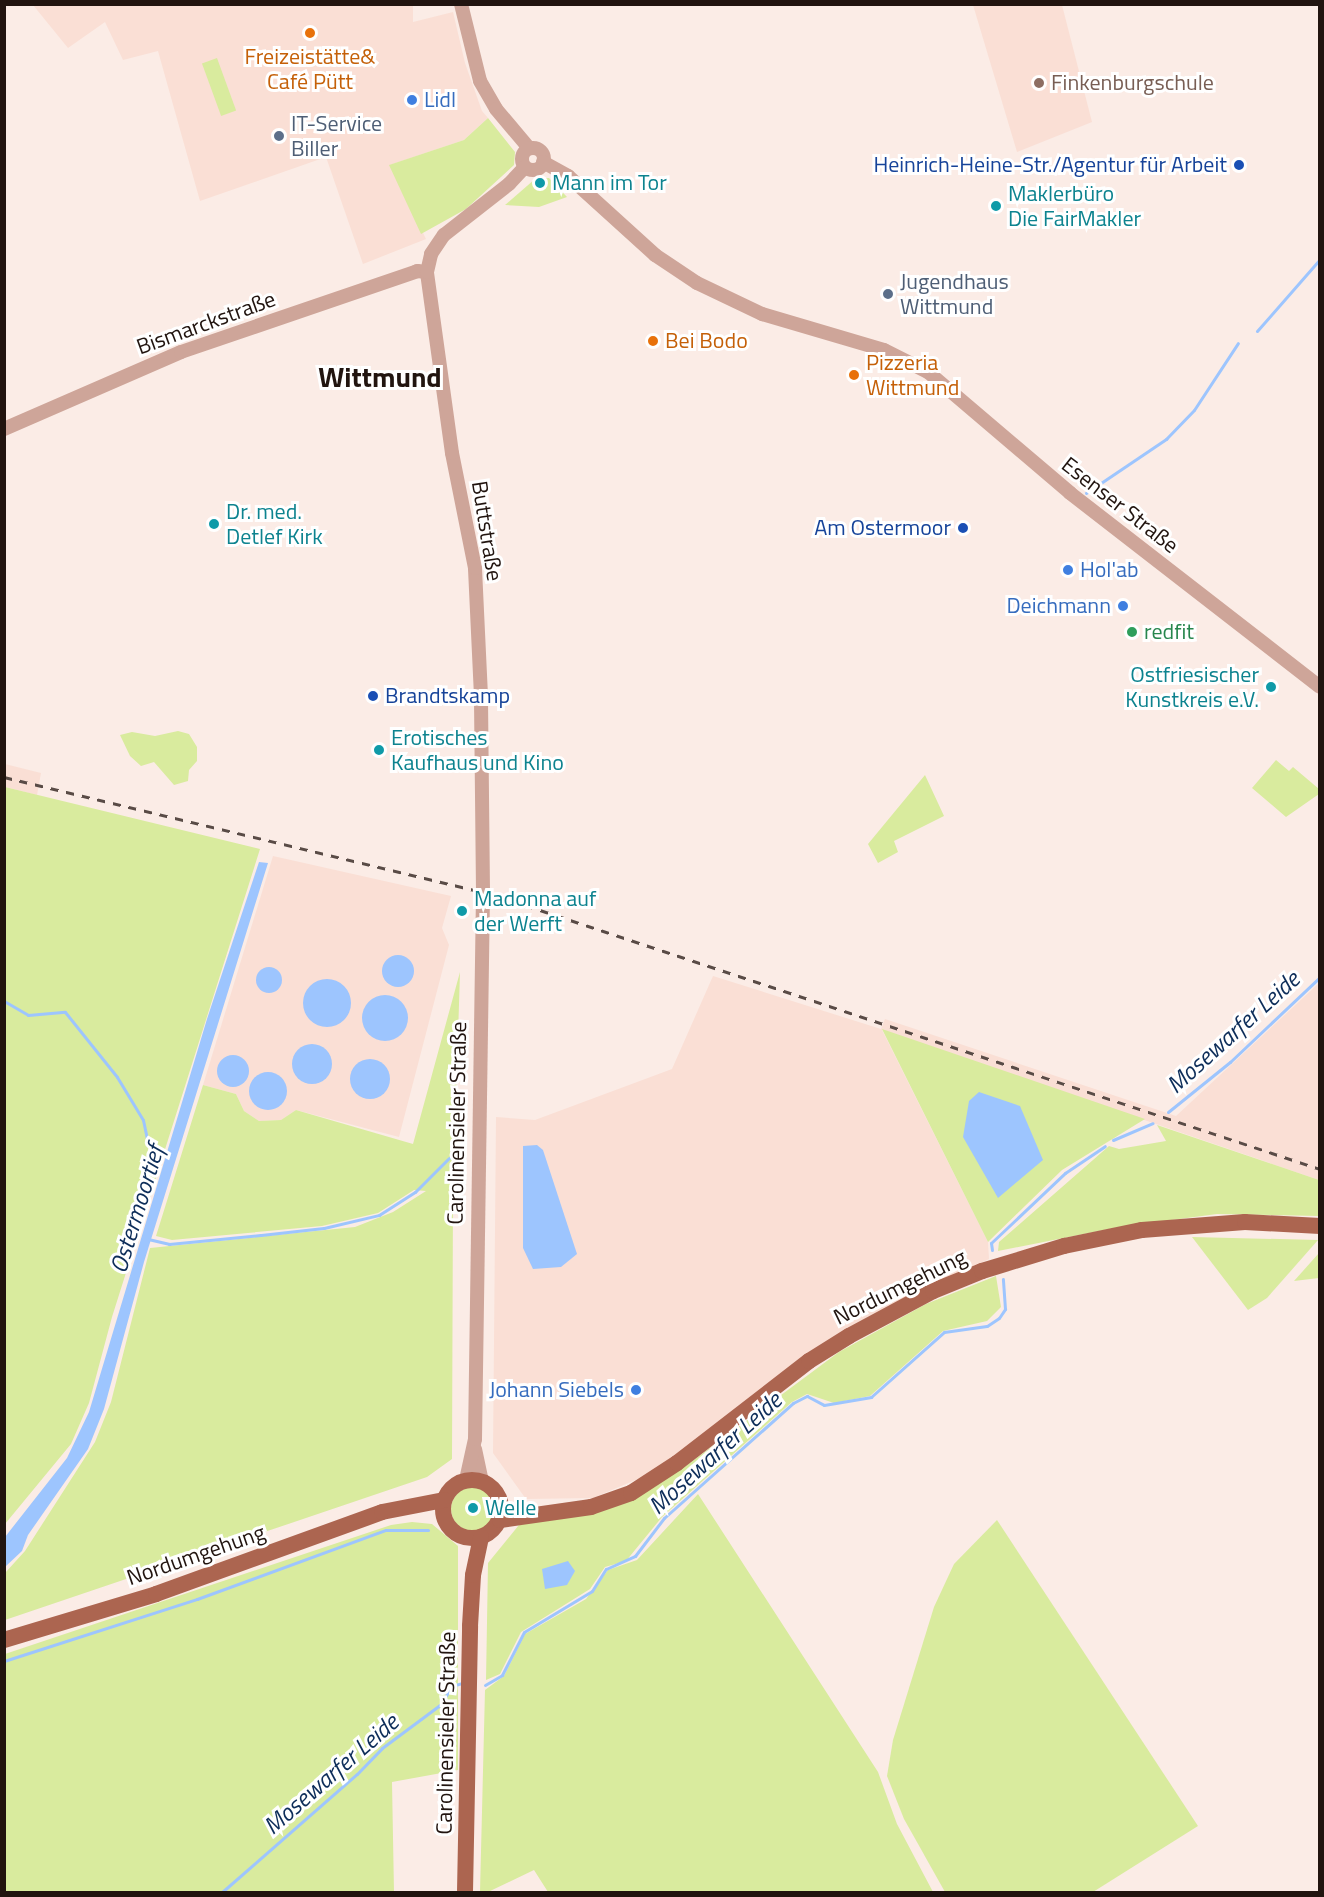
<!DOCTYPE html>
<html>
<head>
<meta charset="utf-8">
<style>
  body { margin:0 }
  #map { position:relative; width:1324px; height:1897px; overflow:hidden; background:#fbece6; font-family:"Titillium Web",sans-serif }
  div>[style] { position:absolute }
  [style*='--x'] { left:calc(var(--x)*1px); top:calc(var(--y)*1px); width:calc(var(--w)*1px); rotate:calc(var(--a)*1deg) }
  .built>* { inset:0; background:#fadfd5 }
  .green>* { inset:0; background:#d9eb9e; transform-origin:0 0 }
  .round { border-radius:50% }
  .water>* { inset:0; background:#9dc5fe }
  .stream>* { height:3px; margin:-1.5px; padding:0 1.5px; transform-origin:1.5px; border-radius:1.5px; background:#9dc5fe }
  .minor>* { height:14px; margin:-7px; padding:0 7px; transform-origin:7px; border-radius:7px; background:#cea599 }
  .minor>.ring { margin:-7px; padding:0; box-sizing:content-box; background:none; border:14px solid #cea599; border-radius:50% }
  .major>* { height:16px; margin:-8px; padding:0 8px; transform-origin:8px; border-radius:8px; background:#ac6550 }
  .major>.ring { margin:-8px; padding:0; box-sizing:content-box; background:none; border:16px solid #ac6550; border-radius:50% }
  .rail>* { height:3px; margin-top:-1.5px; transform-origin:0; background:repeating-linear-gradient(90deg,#594b46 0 8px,transparent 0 16px) }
  .dots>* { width:16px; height:16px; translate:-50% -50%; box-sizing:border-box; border:3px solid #fff; border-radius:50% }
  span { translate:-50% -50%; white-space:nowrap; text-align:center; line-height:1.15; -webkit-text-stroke:6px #fff; paint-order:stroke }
  .food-label { font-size:22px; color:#c56008 }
  .left { translate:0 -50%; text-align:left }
  .education-label { font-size:22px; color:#785e54 }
  .shop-label { font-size:22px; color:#366cbe }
  .right { translate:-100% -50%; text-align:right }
  .service-label { font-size:22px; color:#4e5e75 }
  .transit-label { font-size:22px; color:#164399 }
  .culture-label { font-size:22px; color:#0d838f }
  .street-label { font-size:22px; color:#21140f }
  .leisure-label { font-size:22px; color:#27864d }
  .water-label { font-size:24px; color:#0d2d59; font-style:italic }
  .district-label { font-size:28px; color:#21140f; font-weight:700 }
  .frame { position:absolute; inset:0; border:6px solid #21140f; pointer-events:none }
</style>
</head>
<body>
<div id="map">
  <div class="built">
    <i style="clip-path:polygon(413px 4px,413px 22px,453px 12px,465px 63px,482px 111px,488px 118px,464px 140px,390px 165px,426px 239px,363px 264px,326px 157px,200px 201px,158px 51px,123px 60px,105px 22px,68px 48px,33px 5px)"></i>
    <i style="clip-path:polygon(973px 5px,1062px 5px,1092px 122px,1017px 152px)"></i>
    <i style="clip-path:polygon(5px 764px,41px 773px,37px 795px,5px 787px)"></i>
    <i style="clip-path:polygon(273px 856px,451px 896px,442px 928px,449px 945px,399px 1137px,296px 1110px,281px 1120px,259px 1121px,244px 1111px,236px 1094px,203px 1085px)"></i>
    <i style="clip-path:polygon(713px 976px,881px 1029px,885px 1019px,1176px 1116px,1319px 983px,1319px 1180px,882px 1030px,988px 1242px,989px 1259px,862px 1321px,652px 1473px,593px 1498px,526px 1499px,493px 1453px,496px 1117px,535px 1120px,672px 1069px)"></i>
  </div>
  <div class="green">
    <i style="left:217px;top:58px;width:56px;height:16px;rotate:70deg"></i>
    <i style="clip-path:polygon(488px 118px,515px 152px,514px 165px,466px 209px,421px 234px,389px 165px,464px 140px)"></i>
    <i style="clip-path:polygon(549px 178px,567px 197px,539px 207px,505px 205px,535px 179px)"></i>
    <i style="clip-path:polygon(178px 731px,189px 734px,197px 747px,197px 761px,189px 770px,188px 781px,174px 785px,154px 762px,141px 766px,130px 756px,120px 735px,132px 732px,155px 736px)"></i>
    <i style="clip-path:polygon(1276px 760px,1289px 771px,1293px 767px,1319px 789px,1319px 794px,1286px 817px,1252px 788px)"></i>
    <i style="clip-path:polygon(925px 775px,944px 816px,894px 841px,898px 852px,878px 863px,868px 844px)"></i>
    <i style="clip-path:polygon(5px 787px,260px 849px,112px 1317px,89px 1403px,71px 1444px,5px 1524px)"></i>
    <i style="clip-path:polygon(460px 972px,453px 1197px,452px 1459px,427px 1477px,5px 1620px,5px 1573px,25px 1551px,95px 1442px,111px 1402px,150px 1248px,355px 1227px,393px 1212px,426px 1191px,414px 1190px,378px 1213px,322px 1226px,172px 1240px,156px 1236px,203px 1085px,236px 1094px,244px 1111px,259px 1121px,281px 1120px,296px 1110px,413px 1144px)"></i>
    <i style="clip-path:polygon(882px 1029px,1145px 1119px,1062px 1170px,988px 1242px)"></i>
    <i style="clip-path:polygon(1157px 1125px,1319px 1180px,1319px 1216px,1217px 1214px,1119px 1227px,998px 1251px,999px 1242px,1109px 1146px,1119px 1149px,1166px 1141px)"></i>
    <i style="clip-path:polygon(1192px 1237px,1318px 1240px,1267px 1298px,1248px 1310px)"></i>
    <i style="clip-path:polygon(1319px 1253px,1319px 1278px,1294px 1281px)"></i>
    <i style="clip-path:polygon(996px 1276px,1001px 1307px,987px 1321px,943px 1331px,870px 1396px,834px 1403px,807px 1394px,792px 1402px,662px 1517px,626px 1561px,605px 1567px,590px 1589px,521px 1632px,500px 1674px,486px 1680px,488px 1563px,523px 1520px,595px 1513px,683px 1468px,839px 1352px,926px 1304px)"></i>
    <i class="round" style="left:451px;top:1487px;width:44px;height:44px"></i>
    <i style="clip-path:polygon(698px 1494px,878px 1772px,897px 1824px,933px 1892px,548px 1892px,534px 1870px,488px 1892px,480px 1892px,485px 1690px,504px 1676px,525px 1634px,586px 1599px,608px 1570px,637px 1560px)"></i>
    <i style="clip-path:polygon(997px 1520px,1198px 1826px,1093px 1892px,945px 1892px,904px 1819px,887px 1776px,893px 1740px,934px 1607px,954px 1564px)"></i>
    <i style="clip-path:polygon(412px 1522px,432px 1524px,458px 1546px,458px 1770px,392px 1782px,394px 1892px,5px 1892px,5px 1654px,391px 1525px)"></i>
  </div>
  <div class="water">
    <i style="clip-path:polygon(259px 862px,268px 863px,144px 1262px,104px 1409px,88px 1449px,28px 1535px,22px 1551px,5px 1567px,5px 1537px,67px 1458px,89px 1412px,207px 1019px)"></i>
    <i class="round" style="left:382px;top:955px;width:32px;height:32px"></i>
    <i class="round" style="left:256px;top:967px;width:26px;height:26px"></i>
    <i class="round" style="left:303px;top:979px;width:48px;height:48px"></i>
    <i class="round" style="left:362px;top:995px;width:46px;height:46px"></i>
    <i class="round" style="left:292px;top:1044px;width:40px;height:40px"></i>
    <i class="round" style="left:217px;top:1055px;width:32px;height:32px"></i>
    <i class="round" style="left:350px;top:1059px;width:40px;height:40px"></i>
    <i class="round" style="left:249px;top:1072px;width:38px;height:38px"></i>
    <i style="clip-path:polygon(979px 1092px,1020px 1106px,1043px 1160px,998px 1198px,963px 1137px,969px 1101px)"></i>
    <i style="clip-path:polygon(537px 1145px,543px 1150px,577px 1254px,561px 1267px,533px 1269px,523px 1248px,523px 1146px)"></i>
    <i style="clip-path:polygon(568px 1561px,575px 1571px,567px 1585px,545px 1589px,542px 1569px)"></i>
  </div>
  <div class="stream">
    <i style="--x:1257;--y:331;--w:96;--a:-48.8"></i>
    <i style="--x:1086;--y:493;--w:97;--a:-34"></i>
    <i style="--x:1166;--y:439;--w:40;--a:-46"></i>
    <i style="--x:1194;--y:410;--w:80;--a:-56.7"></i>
    <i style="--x:4;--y:1001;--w:28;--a:30"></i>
    <i style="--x:28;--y:1015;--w:37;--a:-5"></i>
    <i style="--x:65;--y:1012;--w:83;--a:51.3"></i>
    <i style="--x:117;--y:1077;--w:50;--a:58.8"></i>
    <i style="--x:143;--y:1120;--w:19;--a:78"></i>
    <i style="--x:147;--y:1139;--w:27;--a:36"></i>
    <i style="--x:1168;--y:1112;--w:80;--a:-38.9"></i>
    <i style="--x:1230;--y:1062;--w:124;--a:-43.4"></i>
    <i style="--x:1113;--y:1140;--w:43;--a:-23"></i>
    <i style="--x:148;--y:1239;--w:22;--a:13"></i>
    <i style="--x:169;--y:1244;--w:92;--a:-5.6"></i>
    <i style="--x:261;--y:1235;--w:63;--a:-6.3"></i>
    <i style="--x:324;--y:1228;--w:57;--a:-13.3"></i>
    <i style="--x:379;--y:1215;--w:43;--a:-32.6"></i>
    <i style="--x:415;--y:1192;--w:48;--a:-45"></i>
    <i style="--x:992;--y:1250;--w:7;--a:-98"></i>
    <i style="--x:991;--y:1243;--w:102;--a:-43.4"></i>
    <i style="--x:1065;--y:1173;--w:48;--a:-34"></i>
    <i style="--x:4;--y:1661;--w:203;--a:-17.8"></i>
    <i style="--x:197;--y:1599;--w:201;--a:-20.1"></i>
    <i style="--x:386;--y:1530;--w:42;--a:0"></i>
    <i style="--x:485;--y:1685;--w:20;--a:-30"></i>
    <i style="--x:502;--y:1675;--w:48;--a:-62.9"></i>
    <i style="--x:524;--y:1632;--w:79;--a:-31.1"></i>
    <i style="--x:592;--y:1591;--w:26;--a:-58"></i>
    <i style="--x:606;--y:1569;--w:32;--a:-24"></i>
    <i style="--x:635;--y:1556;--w:48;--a:-52.7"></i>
    <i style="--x:664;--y:1518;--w:173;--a:-41.7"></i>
    <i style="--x:793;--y:1403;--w:16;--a:-27"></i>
    <i style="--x:807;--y:1396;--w:19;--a:28"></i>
    <i style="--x:824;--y:1405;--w:48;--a:-9.7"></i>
    <i style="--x:871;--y:1397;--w:98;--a:-41.7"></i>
    <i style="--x:944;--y:1332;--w:43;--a:-7.9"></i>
    <i style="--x:987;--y:1326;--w:14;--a:-34"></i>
    <i style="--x:999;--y:1318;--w:11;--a:-56"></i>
    <i style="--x:1005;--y:1309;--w:30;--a:-94"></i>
    <i style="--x:222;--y:1892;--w:179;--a:-41.2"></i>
    <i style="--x:357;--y:1774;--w:36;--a:-46"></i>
    <i style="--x:382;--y:1748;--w:72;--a:-36.6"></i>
    <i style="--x:440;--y:1705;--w:22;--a:-58"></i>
    <i style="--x:452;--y:1686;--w:10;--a:-17"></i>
  </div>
  <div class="minor">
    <i style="--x:461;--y:4;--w:79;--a:76.1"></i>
    <i style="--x:480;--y:81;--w:32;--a:60"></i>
    <i style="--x:496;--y:109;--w:51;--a:49.8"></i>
    <i class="ring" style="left:522px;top:148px;width:8px;height:8px"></i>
    <i style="--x:543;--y:162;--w:29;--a:29"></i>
    <i style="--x:568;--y:176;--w:118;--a:42.2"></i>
    <i style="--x:655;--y:255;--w:50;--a:33.7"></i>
    <i style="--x:697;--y:283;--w:72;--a:25.5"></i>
    <i style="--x:762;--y:314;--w:127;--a:16.4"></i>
    <i style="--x:884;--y:350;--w:49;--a:26.6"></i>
    <i style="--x:928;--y:372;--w:187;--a:40.4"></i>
    <i style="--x:1070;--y:493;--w:316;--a:37.8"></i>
    <i style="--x:4;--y:429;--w:193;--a:-23.5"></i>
    <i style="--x:181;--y:352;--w:250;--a:-18.9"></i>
    <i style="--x:417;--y:271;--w:10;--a:6"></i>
    <i style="--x:475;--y:1449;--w:33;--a:78"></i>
    <i style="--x:466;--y:1480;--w:42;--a:-77.6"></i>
    <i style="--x:475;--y:1439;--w:548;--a:-89.16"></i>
    <i style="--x:483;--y:891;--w:195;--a:-90.6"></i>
    <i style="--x:481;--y:696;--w:128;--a:-92.7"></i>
    <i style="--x:475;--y:568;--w:117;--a:-101.3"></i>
    <i style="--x:452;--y:453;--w:183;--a:-97.9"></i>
    <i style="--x:427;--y:272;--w:18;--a:-77"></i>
    <i style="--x:431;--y:254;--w:23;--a:-56"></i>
    <i style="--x:444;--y:235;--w:83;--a:-38.1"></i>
    <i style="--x:509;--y:184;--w:23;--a:-47"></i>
  </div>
  <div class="major">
    <i class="ring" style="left:443px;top:1480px;width:42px;height:42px"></i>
    <i style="--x:500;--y:1520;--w:92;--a:-8.1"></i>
    <i style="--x:591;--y:1507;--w:42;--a:-19.3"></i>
    <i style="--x:631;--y:1493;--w:55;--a:-33.1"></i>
    <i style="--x:677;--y:1463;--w:167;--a:-37.7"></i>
    <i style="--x:809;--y:1361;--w:47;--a:-32"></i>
    <i style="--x:849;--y:1336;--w:95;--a:-28.2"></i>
    <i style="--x:933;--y:1291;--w:53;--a:-22.2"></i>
    <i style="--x:982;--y:1271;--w:86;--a:-17"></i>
    <i style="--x:1064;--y:1246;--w:80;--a:-11.6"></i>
    <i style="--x:1142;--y:1230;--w:103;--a:-4.4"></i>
    <i style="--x:1245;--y:1222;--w:75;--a:3.1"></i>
    <i style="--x:4;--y:1640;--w:159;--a:-16.8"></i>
    <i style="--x:156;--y:1594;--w:240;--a:-19.9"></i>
    <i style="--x:382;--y:1512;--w:63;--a:-11"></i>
    <i style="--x:465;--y:1892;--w:266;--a:-88.9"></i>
    <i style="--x:470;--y:1626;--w:51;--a:-86.6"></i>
    <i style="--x:473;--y:1575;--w:39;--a:-78"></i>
  </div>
  <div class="rail">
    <i style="--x:4;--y:777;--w:505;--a:13.51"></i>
    <i style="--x:495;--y:895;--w:869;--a:18.37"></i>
  </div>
  <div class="dots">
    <i style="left:310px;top:33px;background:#e8710a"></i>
    <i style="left:1039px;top:83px;background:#8d6e63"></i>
    <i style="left:412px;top:100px;background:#3f7fe0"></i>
    <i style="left:279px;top:136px;background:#5c6f8a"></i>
    <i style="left:1239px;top:165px;background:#1a4fb4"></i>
    <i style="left:540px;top:183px;background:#0f9aa8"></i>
    <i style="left:996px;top:206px;background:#0f9aa8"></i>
    <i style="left:888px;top:294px;background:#5c6f8a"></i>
    <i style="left:653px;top:341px;background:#e8710a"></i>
    <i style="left:854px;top:375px;background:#e8710a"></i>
    <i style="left:214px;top:524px;background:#0f9aa8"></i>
    <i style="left:963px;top:528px;background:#1a4fb4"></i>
    <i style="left:1068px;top:570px;background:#3f7fe0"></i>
    <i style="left:1123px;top:606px;background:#3f7fe0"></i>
    <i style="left:1132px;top:632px;background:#2e9e5b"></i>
    <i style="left:1271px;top:687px;background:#0f9aa8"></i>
    <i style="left:373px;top:696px;background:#1a4fb4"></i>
    <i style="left:379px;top:750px;background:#0f9aa8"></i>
    <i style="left:462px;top:911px;background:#0f9aa8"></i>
    <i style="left:636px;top:1390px;background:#3f7fe0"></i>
    <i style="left:473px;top:1508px;background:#0f9aa8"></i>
  </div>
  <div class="food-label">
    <span style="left:310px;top:69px">Freizeistätte&amp;<br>Café Pütt</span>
    <span class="left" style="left:665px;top:341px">Bei Bodo</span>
    <span class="left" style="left:866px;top:375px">Pizzeria<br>Wittmund</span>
  </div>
  <div class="education-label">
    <span class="left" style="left:1051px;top:83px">Finkenburgschule</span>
  </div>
  <div class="shop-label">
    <span class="left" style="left:424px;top:100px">Lidl</span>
    <span class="left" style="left:1080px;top:570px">Hol'ab</span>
    <span class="right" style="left:1111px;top:606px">Deichmann</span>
    <span class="right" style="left:624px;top:1390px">Johann Siebels</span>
  </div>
  <div class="service-label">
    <span class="left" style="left:291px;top:136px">IT-Service<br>Biller</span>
    <span class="left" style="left:900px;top:294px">Jugendhaus<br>Wittmund</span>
  </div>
  <div class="transit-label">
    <span class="right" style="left:1227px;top:165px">Heinrich-Heine-Str./Agentur für Arbeit</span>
    <span class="right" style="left:951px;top:528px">Am Ostermoor</span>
    <span class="left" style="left:385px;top:696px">Brandtskamp</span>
  </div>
  <div class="culture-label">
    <span class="left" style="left:552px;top:183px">Mann im Tor</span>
    <span class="left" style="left:1008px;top:206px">Maklerbüro<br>Die FairMakler</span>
    <span class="left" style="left:226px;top:524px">Dr. med.<br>Detlef Kirk</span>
    <span class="right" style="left:1259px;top:687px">Ostfriesischer<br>Kunstkreis e.V.</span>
    <span class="left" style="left:391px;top:750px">Erotisches<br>Kaufhaus und Kino</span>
    <span class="left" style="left:474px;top:911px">Madonna auf<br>der Werft</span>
    <span class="left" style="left:485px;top:1508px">Welle</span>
  </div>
  <div class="street-label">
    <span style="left:206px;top:323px;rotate:-20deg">Bismarckstraße</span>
    <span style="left:1120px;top:505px;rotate:38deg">Esenser Straße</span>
    <span style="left:487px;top:531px;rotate:81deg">Buttstraße</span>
    <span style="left:457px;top:1123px;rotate:-89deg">Carolinensieler Straße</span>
    <span style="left:900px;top:1287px;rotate:-26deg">Nordumgehung</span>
    <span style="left:196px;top:1555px;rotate:-19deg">Nordumgehung</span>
    <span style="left:446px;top:1733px;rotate:-89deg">Carolinensieler Straße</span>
  </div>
  <div class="leisure-label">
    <span class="left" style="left:1144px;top:632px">redfit</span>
  </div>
  <div class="water-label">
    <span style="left:1233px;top:1032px;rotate:-42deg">Mosewarfer Leide</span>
    <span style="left:137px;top:1209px;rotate:-73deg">Ostermoortief</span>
    <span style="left:715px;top:1453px;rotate:-42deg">Mosewarfer Leide</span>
    <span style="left:331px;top:1774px;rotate:-41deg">Mosewarfer Leide</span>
  </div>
  <div class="district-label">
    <span style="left:380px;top:377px">Wittmund</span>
  </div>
  <div class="frame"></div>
</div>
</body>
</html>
